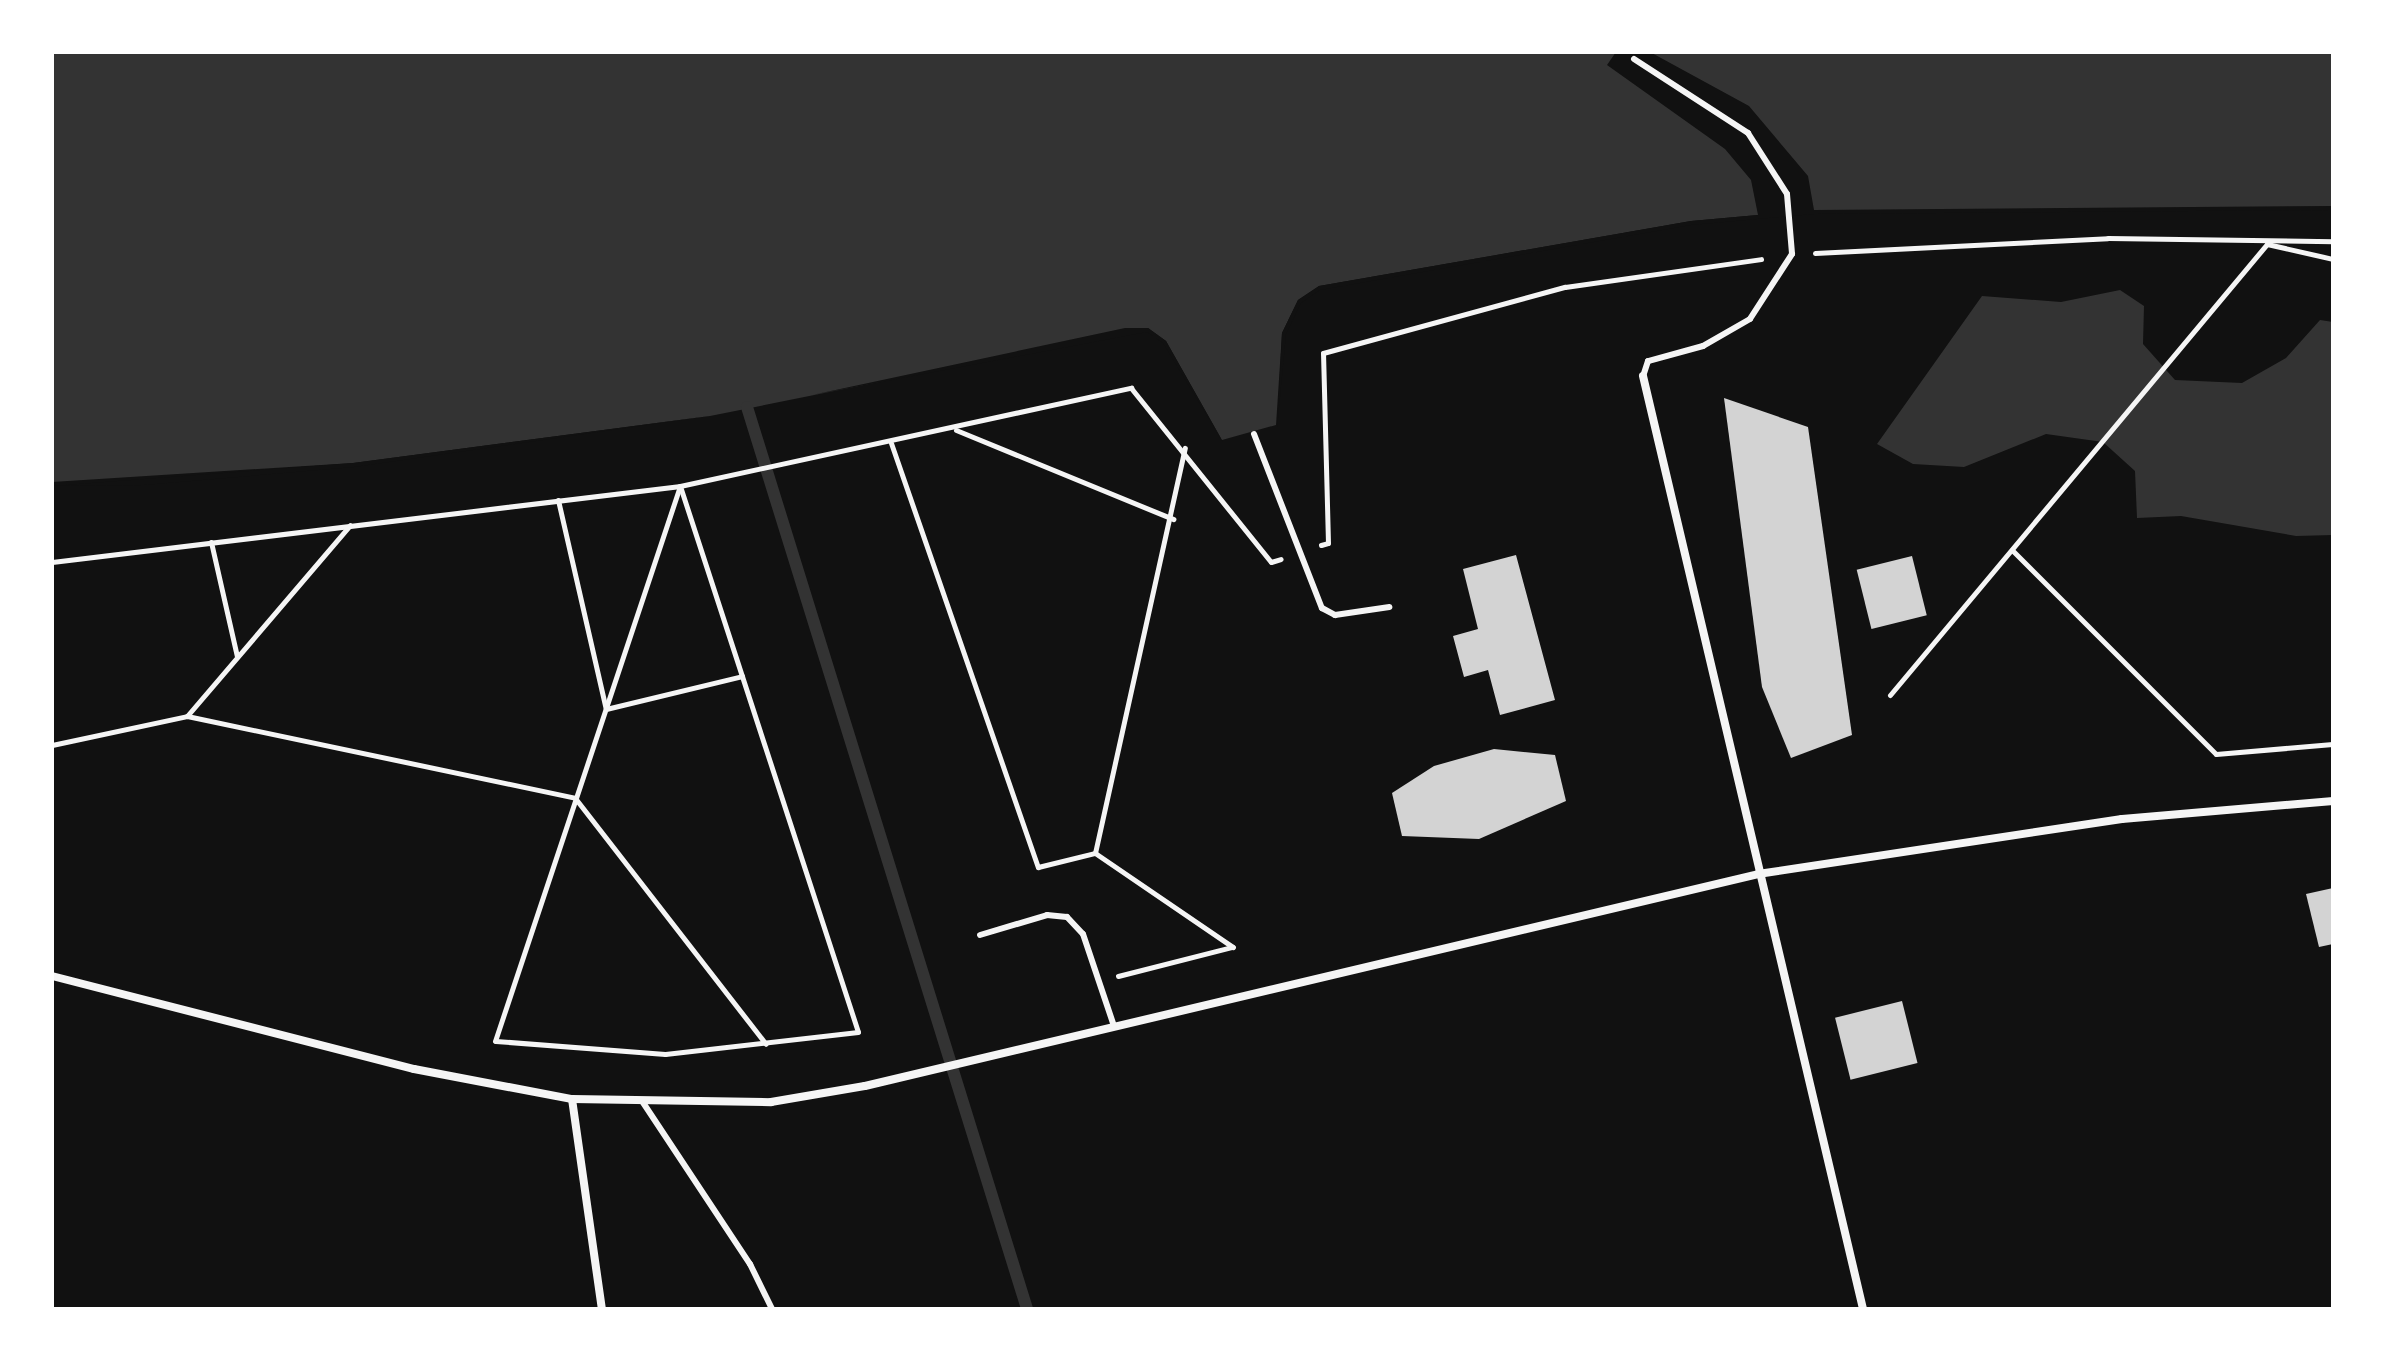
<!DOCTYPE html>
<html>
<head>
<meta charset="utf-8">
<style>
  body { margin:0 }
  #map { position:relative; width:2385px; height:1361px; overflow:hidden; background:#111; font-family:Georgia,serif }
  div>[style] { position:absolute }
  [style*='--x'] { left:calc(var(--x)*1px); top:calc(var(--y)*1px); width:calc(var(--w)*1px); rotate:calc(var(--a)*1deg) }
  .water>* { inset:0; background:#333 }
  .pier>* { inset:0; background:#111 }
  .stream>* { height:12px; margin:-6px; padding:0 6px; transform-origin:6px; border-radius:6px; background:#333 }
  .building>* { inset:0; background:#d3d3d3; transform-origin:0 0 }
  .path>* { height:5px; margin:-2.5px; padding:0 2.5px; transform-origin:2.5px; border-radius:2.5px; background:#f5f5f5 }
  .service>* { height:6px; margin:-3px; padding:0 3px; transform-origin:3px; border-radius:3px; background:#f5f5f5 }
  .minor>* { height:8px; margin:-4px; padding:0 4px; transform-origin:4px; border-radius:4px; background:#f5f5f5 }
  span { translate:-50% -50%; white-space:nowrap; text-align:center; line-height:1.15; -webkit-text-stroke:8px #fff; paint-order:stroke }
  .frame { position:absolute; inset:0; border:54px solid #fff; pointer-events:none }
</style>
</head>
<body>
<div id="map">
  <div class="water">
    <i style="clip-path:polygon(52px 52px,2333px 52px,2333px 206px,1814px 210px,1691px 221px,1319px 286px,1298px 300px,1282px 333px,1276px 425px,1222px 440px,1166px 341px,1148px 328px,710px 416px,353px 463px,52px 482px)"></i>
    <i style="clip-path:polygon(2120px 290px,2144px 306px,2143px 344px,2175px 380px,2242px 383px,2286px 358px,2320px 320px,2333px 322px,2333px 535px,2296px 536px,2181px 516px,2137px 518px,2135px 471px,2103px 442px,2046px 434px,1964px 467px,1913px 464px,1877px 444px,1982px 296px,2061px 302px)"></i>
  </div>
  <div class="pier">
    <i style="clip-path:polygon(1616px 52px,1650px 52px,1749px 106px,1808px 176px,1814px 210px,2333px 210px,1814px 214px,1691px 225px,1320px 290px,1301px 303px,1286px 334px,1277px 429px,1282px 333px,1298px 300px,1319px 286px,1691px 221px,1758px 215px,1751px 180px,1725px 149px,1607px 65px)"></i>
    <i style="clip-path:polygon(1125px 328px,1148px 328px,1166px 341px,1224px 444px,1163px 343px,1147px 332px,812px 395px)"></i>
    <i style="clip-path:polygon(710px 416px,354px 467px,144px 485px,52px 486px,353px 463px)"></i>
  </div>
  <div class="stream">
    <i style="--x:747;--y:407;--w:944;--a:72.75"></i>
  </div>
  <div class="building">
    <i style="clip-path:polygon(1724px 398px,1808px 427px,1852px 735px,1791px 758px,1762px 687px)"></i>
    <i style="clip-path:polygon(1516px 555px,1555px 700px,1500px 715px,1488px 670px,1464px 677px,1453px 636px,1478px 629px,1463px 569px)"></i>
    <i style="left:1912px;top:556px;width:61px;height:57px;rotate:76deg"></i>
    <i style="clip-path:polygon(1494px 749px,1555px 755px,1566px 801px,1479px 839px,1402px 836px,1392px 793px,1434px 766px)"></i>
    <i style="clip-path:polygon(2333px 888px,2333px 944px,2319px 947px,2306px 894px)"></i>
    <i style="left:1902px;top:1001px;width:64px;height:69px;rotate:76deg"></i>
  </div>
  <div class="path">
    <i style="--x:1815;--y:253;--w:293;--a:-2.9"></i>
    <i style="--x:2108;--y:238;--w:225;--a:0.8"></i>
    <i style="--x:956;--y:430;--w:235;--a:22.3"></i>
    <i style="--x:891;--y:443;--w:449;--a:70.9"></i>
    <i style="--x:1038;--y:867;--w:59;--a:-13.8"></i>
    <i style="--x:1095;--y:853;--w:167;--a:34.3"></i>
    <i style="--x:680;--y:486;--w:574;--a:71.94"></i>
    <i style="--x:858;--y:1032;--w:194;--a:173.5"></i>
    <i style="--x:665;--y:1054;--w:170;--a:-175.6"></i>
    <i style="--x:495;--y:1041;--w:585;--a:-71.57"></i>
    <i style="--x:558;--y:500;--w:214;--a:77.1"></i>
    <i style="--x:606;--y:709;--w:140;--a:-13.6"></i>
    <i style="--x:211;--y:542;--w:117;--a:77.2"></i>
    <i style="--x:1321;--y:545;--w:7;--a:-16"></i>
    <i style="--x:1328;--y:543;--w:190;--a:-91.5"></i>
    <i style="--x:1323;--y:353;--w:251;--a:-15.3"></i>
    <i style="--x:1565;--y:287;--w:198;--a:-8.1"></i>
    <i style="--x:2012;--y:550;--w:288;--a:45"></i>
    <i style="--x:2216;--y:754;--w:117;--a:-4.9"></i>
    <i style="--x:52;--y:562;--w:633;--a:-6.9"></i>
    <i style="--x:680;--y:486;--w:462;--a:-12.3"></i>
    <i style="--x:1131;--y:388;--w:223;--a:51.2"></i>
    <i style="--x:1271;--y:562;--w:10;--a:-17"></i>
    <i style="--x:1890;--y:695;--w:588;--a:-50.11"></i>
    <i style="--x:2267;--y:244;--w:68;--a:12.8"></i>
    <i style="--x:187;--y:716;--w:251;--a:-49.5"></i>
    <i style="--x:52;--y:745;--w:138;--a:-12.1"></i>
    <i style="--x:187;--y:716;--w:397;--a:11.9"></i>
    <i style="--x:575;--y:798;--w:311;--a:52.2"></i>
    <i style="--x:1095;--y:853;--w:415;--a:-77.5"></i>
    <i style="--x:1118;--y:976;--w:118;--a:-14.3"></i>
  </div>
  <div class="service">
    <i style="--x:1634;--y:59;--w:136;--a:33"></i>
    <i style="--x:1748;--y:133;--w:72;--a:57.4"></i>
    <i style="--x:1787;--y:194;--w:60;--a:85.2"></i>
    <i style="--x:1792;--y:254;--w:77;--a:122.9"></i>
    <i style="--x:1750;--y:319;--w:54;--a:150.1"></i>
    <i style="--x:1703;--y:346;--w:57;--a:164.7"></i>
    <i style="--x:1648;--y:361;--w:16;--a:108"></i>
    <i style="--x:1254;--y:434;--w:187;--a:68.7"></i>
    <i style="--x:1322;--y:608;--w:15;--a:28"></i>
    <i style="--x:1335;--y:615;--w:55;--a:-8.4"></i>
    <i style="--x:980;--y:935;--w:70;--a:-16.6"></i>
    <i style="--x:1047;--y:915;--w:20;--a:6"></i>
    <i style="--x:1067;--y:917;--w:23;--a:47"></i>
    <i style="--x:1083;--y:934;--w:97;--a:71.4"></i>
    <i style="--x:642;--y:1101;--w:196;--a:56.5"></i>
    <i style="--x:750;--y:1264;--w:50;--a:63.9"></i>
  </div>
  <div class="minor">
    <i style="--x:1643;--y:376;--w:959;--a:76.73"></i>
    <i style="--x:52;--y:976;--w:374;--a:14.4"></i>
    <i style="--x:414;--y:1069;--w:161;--a:10.8"></i>
    <i style="--x:572;--y:1099;--w:199;--a:0.9"></i>
    <i style="--x:771;--y:1102;--w:95;--a:-9.7"></i>
    <i style="--x:865;--y:1086;--w:918;--a:-13.35"></i>
    <i style="--x:1758;--y:874;--w:368;--a:-8.6"></i>
    <i style="--x:2122;--y:819;--w:212;--a:-4.9"></i>
    <i style="--x:572;--y:1099;--w:212;--a:81.9"></i>
  </div>
  <div class="frame"></div>
</div>
</body>
</html>
